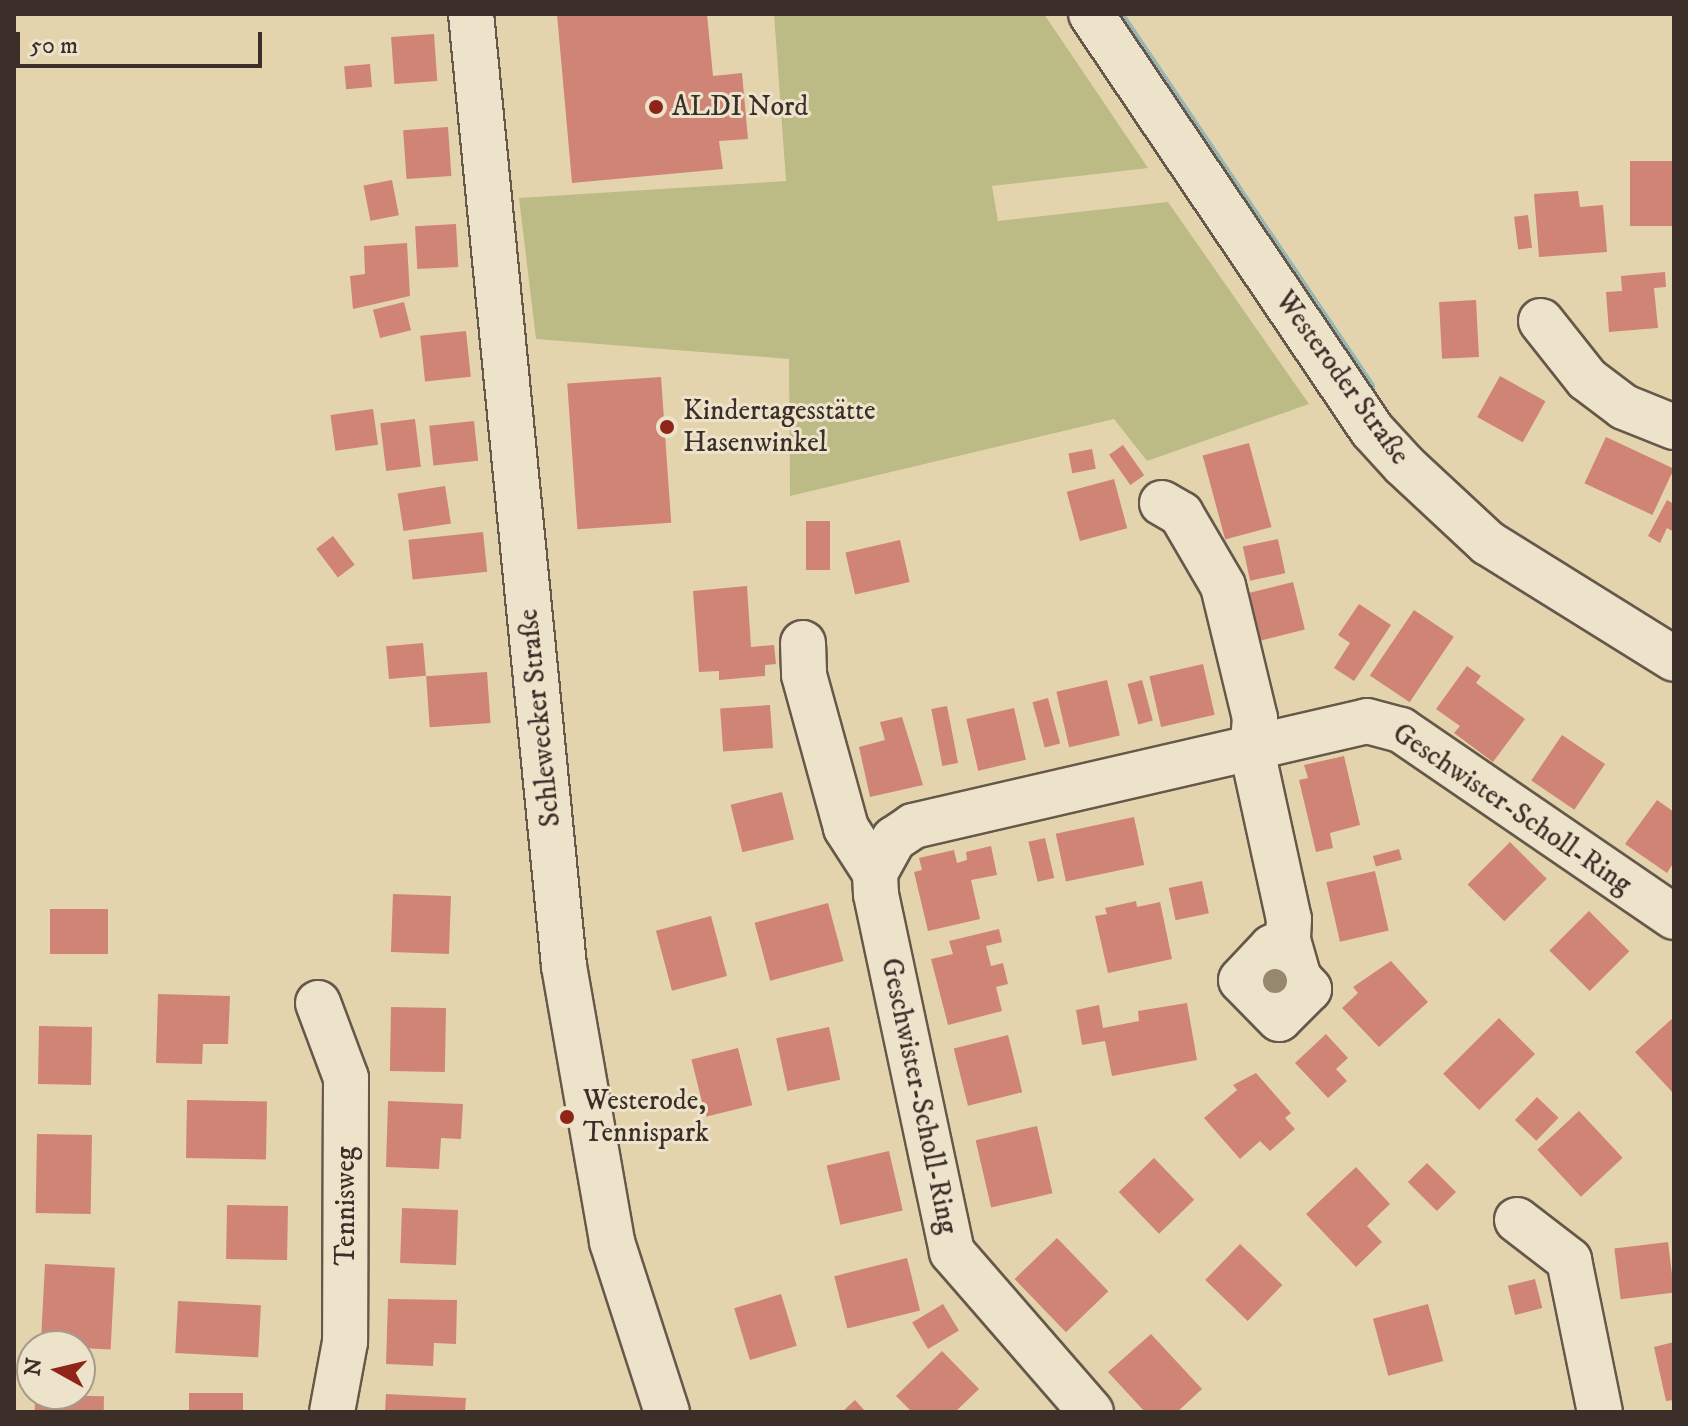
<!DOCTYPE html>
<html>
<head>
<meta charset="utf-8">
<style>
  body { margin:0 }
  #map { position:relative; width:1688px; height:1426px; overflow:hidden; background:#e4d4ad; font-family:"IM FELL DW Pica",serif }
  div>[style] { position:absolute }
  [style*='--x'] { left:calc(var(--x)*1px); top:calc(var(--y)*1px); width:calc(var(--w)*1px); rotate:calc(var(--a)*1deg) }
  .green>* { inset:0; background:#bcbb85 }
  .stream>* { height:10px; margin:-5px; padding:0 5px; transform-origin:5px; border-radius:5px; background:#98b7b2 }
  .building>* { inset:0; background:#cf8475; transform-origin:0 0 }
  .roads { filter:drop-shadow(2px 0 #66584a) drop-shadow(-2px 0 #66584a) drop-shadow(0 2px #66584a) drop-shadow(0 -2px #66584a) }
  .minor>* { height:44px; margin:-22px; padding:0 22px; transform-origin:22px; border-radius:22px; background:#ede3ca }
  .trees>* { width:24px; height:24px; margin:-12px; border-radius:50%; background:#96886e }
  .dots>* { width:22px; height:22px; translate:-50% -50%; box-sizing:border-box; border:4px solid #ede3ca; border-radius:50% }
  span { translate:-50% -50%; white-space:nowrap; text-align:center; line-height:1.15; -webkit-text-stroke:6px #ede3ca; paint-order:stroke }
  .poi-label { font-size:28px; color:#3c2e29 }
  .left { translate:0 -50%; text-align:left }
  .street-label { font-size:28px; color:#3c2e29 }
  .frame { position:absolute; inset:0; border:16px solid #3c2e29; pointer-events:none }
  .north { position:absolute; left:16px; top:1330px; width:80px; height:80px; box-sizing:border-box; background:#ede3ca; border:2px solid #a69b8a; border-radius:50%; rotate:278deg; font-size:22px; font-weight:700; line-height:32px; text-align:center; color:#3c2e29 }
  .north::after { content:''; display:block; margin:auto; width:28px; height:36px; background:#8f2418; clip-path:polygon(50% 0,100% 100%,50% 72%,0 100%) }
  .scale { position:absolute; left:16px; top:32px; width:246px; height:36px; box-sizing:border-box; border:4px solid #3c2e29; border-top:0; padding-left:10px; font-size:24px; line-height:28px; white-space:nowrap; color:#3c2e29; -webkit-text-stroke:6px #ede3ca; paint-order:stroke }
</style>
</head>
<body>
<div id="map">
  <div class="green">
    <i style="clip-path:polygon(774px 14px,1044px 14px,1148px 168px,992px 186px,998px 221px,1168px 202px,1309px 404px,1147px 461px,1114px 419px,790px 496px,789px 359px,536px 339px,519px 198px,786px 181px)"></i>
  </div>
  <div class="stream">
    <i style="--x:1119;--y:14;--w:449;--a:56"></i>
  </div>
  <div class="building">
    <i style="clip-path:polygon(557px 14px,707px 14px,713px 76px,742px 73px,748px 139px,719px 141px,723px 169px,572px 183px)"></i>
    <i style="left:434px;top:34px;width:47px;height:43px;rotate:86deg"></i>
    <i style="left:370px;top:64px;width:23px;height:26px;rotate:85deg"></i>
    <i style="left:448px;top:127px;width:49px;height:45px;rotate:86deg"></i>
    <i style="left:1674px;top:161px;width:65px;height:44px;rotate:90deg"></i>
    <i style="left:392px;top:180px;width:36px;height:29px;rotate:79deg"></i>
    <i style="clip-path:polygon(1578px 191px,1580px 207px,1603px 205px,1607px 252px,1539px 257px,1534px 194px)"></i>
    <i style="left:1528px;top:215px;width:33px;height:14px;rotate:83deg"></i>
    <i style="left:456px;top:224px;width:43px;height:41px;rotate:87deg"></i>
    <i style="clip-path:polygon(407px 243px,410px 296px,353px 309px,350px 276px,365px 274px,364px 246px)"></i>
    <i style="clip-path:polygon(1665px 272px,1666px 287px,1654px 288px,1658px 328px,1609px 332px,1606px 292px,1622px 291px,1621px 276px)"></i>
    <i style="left:1476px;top:300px;width:57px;height:37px;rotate:87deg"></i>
    <i style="left:404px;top:302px;width:29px;height:32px;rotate:76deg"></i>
    <i style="left:466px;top:331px;width:46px;height:46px;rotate:84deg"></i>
    <i style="left:1500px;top:376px;width:52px;height:47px;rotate:29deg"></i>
    <i style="left:661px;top:377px;width:146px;height:94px;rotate:86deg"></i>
    <i style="left:373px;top:409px;width:36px;height:43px;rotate:82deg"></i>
    <i style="left:415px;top:419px;width:48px;height:35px;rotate:83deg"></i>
    <i style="left:474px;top:421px;width:40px;height:45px;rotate:84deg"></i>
    <i style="left:1606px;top:437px;width:75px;height:51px;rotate:25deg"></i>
    <i style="left:1249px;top:443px;width:87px;height:48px;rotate:75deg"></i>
    <i style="left:1123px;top:445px;width:37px;height:17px;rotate:55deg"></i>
    <i style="left:1092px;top:449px;width:20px;height:24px;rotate:79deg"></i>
    <i style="left:1114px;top:479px;width:51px;height:49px;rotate:75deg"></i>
    <i style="left:445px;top:486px;width:38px;height:48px;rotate:81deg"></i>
    <i style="clip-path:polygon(1667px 500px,1674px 504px,1674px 532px,1667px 528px,1660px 543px,1648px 536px)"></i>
    <i style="left:806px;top:521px;width:24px;height:49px"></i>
    <i style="left:483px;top:532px;width:40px;height:75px;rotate:84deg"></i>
    <i style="left:333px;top:536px;width:36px;height:21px;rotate:53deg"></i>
    <i style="left:1278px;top:539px;width:35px;height:36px;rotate:78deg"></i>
    <i style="left:900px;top:540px;width:43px;height:56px;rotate:77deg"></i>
    <i style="left:1293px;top:582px;width:49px;height:50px;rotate:76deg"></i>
    <i style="clip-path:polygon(747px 586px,751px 647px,774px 645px,776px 664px,765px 665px,765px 676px,719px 680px,719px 671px,699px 672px,693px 591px)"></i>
    <i style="clip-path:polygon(1359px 604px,1391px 625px,1354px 681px,1334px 668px,1350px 643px,1338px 635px)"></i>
    <i style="left:1414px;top:610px;width:48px;height:79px;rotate:34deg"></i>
    <i style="left:423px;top:643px;width:33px;height:37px;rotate:85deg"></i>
    <i style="left:1203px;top:664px;width:52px;height:55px;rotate:77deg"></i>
    <i style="clip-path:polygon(1467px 666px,1481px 676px,1476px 683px,1525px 719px,1493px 762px,1454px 733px,1460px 726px,1436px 709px)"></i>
    <i style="left:487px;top:672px;width:51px;height:61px;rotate:86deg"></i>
    <i style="left:1107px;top:680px;width:57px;height:52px;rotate:77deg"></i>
    <i style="left:1142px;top:680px;width:42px;height:15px;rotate:75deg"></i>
    <i style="left:1048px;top:698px;width:47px;height:16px;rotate:75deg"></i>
    <i style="left:770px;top:705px;width:43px;height:50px;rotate:86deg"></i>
    <i style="left:947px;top:706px;width:58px;height:16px;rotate:79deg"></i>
    <i style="left:1014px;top:708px;width:53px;height:49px;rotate:77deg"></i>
    <i style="clip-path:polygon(902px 717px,923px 785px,870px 797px,859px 747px,885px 740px,880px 722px)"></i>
    <i style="left:1562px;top:735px;width:52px;height:55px;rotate:34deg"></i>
    <i style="clip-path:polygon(1344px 756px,1360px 825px,1330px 833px,1333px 848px,1316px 852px,1299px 780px,1308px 778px,1304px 765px)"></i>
    <i style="left:782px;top:792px;width:49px;height:53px;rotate:76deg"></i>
    <i style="clip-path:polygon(1657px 800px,1674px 812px,1674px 862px,1667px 873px,1625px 844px)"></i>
    <i style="left:1134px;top:817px;width:49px;height:80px;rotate:78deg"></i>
    <i style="left:1045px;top:838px;width:41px;height:17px;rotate:77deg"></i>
    <i style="left:1510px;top:842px;width:52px;height:60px;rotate:45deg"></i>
    <i style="clip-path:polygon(991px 846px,997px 875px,971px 880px,980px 919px,928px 931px,914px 872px,922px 870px,919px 858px,954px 850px,957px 863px,967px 860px,966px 852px)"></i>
    <i style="left:1399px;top:849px;width:11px;height:27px;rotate:75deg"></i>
    <i style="left:1375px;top:871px;width:61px;height:50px;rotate:77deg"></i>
    <i style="left:1202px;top:881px;width:33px;height:34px;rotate:78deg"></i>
    <i style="left:393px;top:894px;width:58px;height:58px;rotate:2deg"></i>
    <i style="clip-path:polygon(1136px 901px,1137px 907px,1160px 902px,1172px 959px,1108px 973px,1095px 916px,1107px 914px,1105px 908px)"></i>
    <i style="left:828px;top:903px;width:60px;height:76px;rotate:75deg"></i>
    <i style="left:50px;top:909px;width:58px;height:45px"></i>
    <i style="left:1589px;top:911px;width:57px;height:56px;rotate:45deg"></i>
    <i style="left:711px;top:916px;width:62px;height:57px;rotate:75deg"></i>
    <i style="clip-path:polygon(999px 929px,1002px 942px,986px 946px,991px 966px,1003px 963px,1008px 984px,996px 987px,1002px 1011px,948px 1025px,931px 959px,953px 954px,949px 941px)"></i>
    <i style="clip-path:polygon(1391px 961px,1428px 1002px,1379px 1047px,1342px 1008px,1358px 993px,1353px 987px)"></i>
    <i style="clip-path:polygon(158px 994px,230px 996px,228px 1044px,203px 1044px,202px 1064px,156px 1063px)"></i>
    <i style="clip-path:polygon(1187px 1003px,1197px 1060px,1112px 1076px,1105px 1041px,1082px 1045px,1076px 1010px,1099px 1005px,1103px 1028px,1139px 1021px,1138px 1011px)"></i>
    <i style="left:391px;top:1007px;width:55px;height:64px;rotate:1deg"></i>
    <i style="clip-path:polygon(1674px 1017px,1674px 1094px,1635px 1052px)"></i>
    <i style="left:1499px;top:1018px;width:51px;height:79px;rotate:45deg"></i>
    <i style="left:39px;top:1026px;width:53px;height:58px;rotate:1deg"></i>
    <i style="left:829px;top:1027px;width:54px;height:54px;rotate:78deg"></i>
    <i style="clip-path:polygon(1326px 1034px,1348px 1058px,1336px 1069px,1347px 1081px,1328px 1098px,1295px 1063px)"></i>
    <i style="left:1008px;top:1035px;width:59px;height:56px;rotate:76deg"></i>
    <i style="left:738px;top:1048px;width:59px;height:48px;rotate:76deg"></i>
    <i style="clip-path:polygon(1256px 1073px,1291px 1113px,1285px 1118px,1295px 1129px,1270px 1151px,1260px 1141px,1240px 1159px,1204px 1118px,1237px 1090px,1233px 1085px)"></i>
    <i style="left:1537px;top:1097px;width:30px;height:32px;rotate:44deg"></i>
    <i style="left:187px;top:1100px;width:80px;height:58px;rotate:1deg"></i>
    <i style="clip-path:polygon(388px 1101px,463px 1104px,461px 1139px,441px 1138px,439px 1169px,386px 1167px)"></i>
    <i style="left:1579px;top:1111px;width:64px;height:57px;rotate:47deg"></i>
    <i style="left:1037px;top:1126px;width:69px;height:63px;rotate:77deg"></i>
    <i style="left:37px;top:1134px;width:55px;height:79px;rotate:1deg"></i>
    <i style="left:889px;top:1151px;width:61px;height:64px;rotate:77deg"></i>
    <i style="left:1154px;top:1158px;width:58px;height:49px;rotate:46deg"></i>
    <i style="left:1427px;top:1163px;width:41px;height:27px;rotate:45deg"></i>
    <i style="clip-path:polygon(1356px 1167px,1390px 1204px,1367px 1226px,1382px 1242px,1356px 1267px,1306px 1214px)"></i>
    <i style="left:227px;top:1205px;width:61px;height:54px;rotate:1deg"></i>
    <i style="left:402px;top:1208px;width:56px;height:55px;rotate:2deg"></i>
    <i style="left:1057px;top:1238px;width:74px;height:59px;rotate:46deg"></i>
    <i style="left:1668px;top:1242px;width:51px;height:54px;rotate:83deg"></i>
    <i style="left:1240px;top:1244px;width:59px;height:50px;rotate:44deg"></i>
    <i style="left:907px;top:1258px;width:54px;height:75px;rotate:76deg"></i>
    <i style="left:45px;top:1264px;width:70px;height:82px;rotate:3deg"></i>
    <i style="left:1535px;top:1279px;width:30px;height:28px;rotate:76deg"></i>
    <i style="left:781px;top:1294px;width:54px;height:49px;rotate:73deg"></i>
    <i style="clip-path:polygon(388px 1299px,457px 1300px,456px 1344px,434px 1343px,433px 1366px,386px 1364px)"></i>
    <i style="left:178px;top:1301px;width:83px;height:52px;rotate:3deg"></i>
    <i style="left:943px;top:1304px;width:31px;height:36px;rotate:59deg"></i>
    <i style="left:1428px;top:1304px;width:59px;height:57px;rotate:75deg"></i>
    <i style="clip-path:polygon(1151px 1334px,1202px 1389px,1177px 1412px,1145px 1412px,1108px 1372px)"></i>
    <i style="clip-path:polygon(1674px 1342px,1674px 1400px,1666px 1401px,1654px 1347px)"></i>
    <i style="clip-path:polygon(942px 1351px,979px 1389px,955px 1412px,912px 1412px,896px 1396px)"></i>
    <i style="left:189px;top:1393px;width:54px;height:19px"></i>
    <i style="clip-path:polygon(386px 1394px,466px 1398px,465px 1412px,385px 1412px)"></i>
    <i style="left:35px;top:1395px;width:69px;height:17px;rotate:1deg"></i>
    <i style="clip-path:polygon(855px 1400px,866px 1412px,842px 1412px)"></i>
  </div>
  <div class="roads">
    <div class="minor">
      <i style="--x:471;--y:14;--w:957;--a:84.42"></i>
      <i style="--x:564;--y:966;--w:280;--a:80.1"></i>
      <i style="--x:612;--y:1242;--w:179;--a:72.1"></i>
      <i style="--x:1091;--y:14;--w:502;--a:55.96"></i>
      <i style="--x:1372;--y:430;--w:47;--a:47.6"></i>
      <i style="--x:1404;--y:465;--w:115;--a:42.9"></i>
      <i style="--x:1488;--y:543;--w:219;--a:31.9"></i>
      <i style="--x:1541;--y:321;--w:74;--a:51.6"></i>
      <i style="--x:1587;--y:379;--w:46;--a:37.1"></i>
      <i style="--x:1624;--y:407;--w:54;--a:21.8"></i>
      <i style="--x:1162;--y:503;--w:22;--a:30"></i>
      <i style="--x:1181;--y:514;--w:83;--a:59.7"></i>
      <i style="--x:1223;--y:586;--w:136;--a:76.4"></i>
      <i style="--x:1255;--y:718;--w:32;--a:95"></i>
      <i style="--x:1252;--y:750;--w:173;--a:77.7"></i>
      <i style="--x:1289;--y:919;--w:21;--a:93"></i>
      <i style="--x:1288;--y:940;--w:40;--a:74"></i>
      <i style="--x:1299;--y:978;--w:15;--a:48"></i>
      <i style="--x:1309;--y:989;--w:42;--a:135"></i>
      <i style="--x:1279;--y:1019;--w:54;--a:-134.3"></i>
      <i style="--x:1241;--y:980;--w:45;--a:-46.8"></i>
      <i style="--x:1272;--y:947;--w:17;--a:-24"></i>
      <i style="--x:803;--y:643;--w:32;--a:88"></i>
      <i style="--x:804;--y:675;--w:159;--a:74.6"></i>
      <i style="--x:846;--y:828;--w:54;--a:57.2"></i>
      <i style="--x:318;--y:1003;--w:80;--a:69.5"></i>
      <i style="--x:346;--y:1078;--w:264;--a:90.2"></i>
      <i style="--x:345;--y:1342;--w:71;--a:100.5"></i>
      <i style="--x:1517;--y:1220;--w:66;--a:37.6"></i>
      <i style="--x:1569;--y:1260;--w:155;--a:78.5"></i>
      <i style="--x:1091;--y:1412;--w:212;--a:-131"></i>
      <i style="--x:952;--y:1252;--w:366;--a:-102"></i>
      <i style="--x:876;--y:894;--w:21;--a:-93"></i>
      <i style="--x:875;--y:873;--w:39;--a:-61"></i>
      <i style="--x:894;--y:839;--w:23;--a:-34"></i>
      <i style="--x:913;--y:826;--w:466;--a:-13"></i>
      <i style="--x:1367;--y:721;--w:35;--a:15"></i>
      <i style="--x:1401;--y:730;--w:331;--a:34.4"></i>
    </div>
  </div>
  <div class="trees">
    <i style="left:1275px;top:981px"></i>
  </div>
  <div class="dots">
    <i style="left:656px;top:107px;background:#8f2418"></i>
    <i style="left:667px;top:427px;background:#8f2418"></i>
    <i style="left:567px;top:1117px;background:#8f2418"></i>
  </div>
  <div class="poi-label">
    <span class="left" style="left:672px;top:107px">ALDI Nord</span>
    <span class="left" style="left:683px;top:427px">Kindertagesstätte<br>Hasenwinkel</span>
    <span class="left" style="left:583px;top:1117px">Westerode,<br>Tennispark</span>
  </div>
  <div class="street-label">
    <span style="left:1342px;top:378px;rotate:54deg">Westeroder Straße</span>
    <span style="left:540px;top:718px;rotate:-96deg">Schlewecker Straße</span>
    <span style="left:1512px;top:809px;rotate:34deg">Geschwister-Scholl-Ring</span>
    <span style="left:919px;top:1096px;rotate:78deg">Geschwister-Scholl-Ring</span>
    <span style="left:346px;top:1206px;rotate:-90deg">Tennisweg</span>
  </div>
  <div class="frame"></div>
  <div class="north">N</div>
  <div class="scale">50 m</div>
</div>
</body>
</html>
